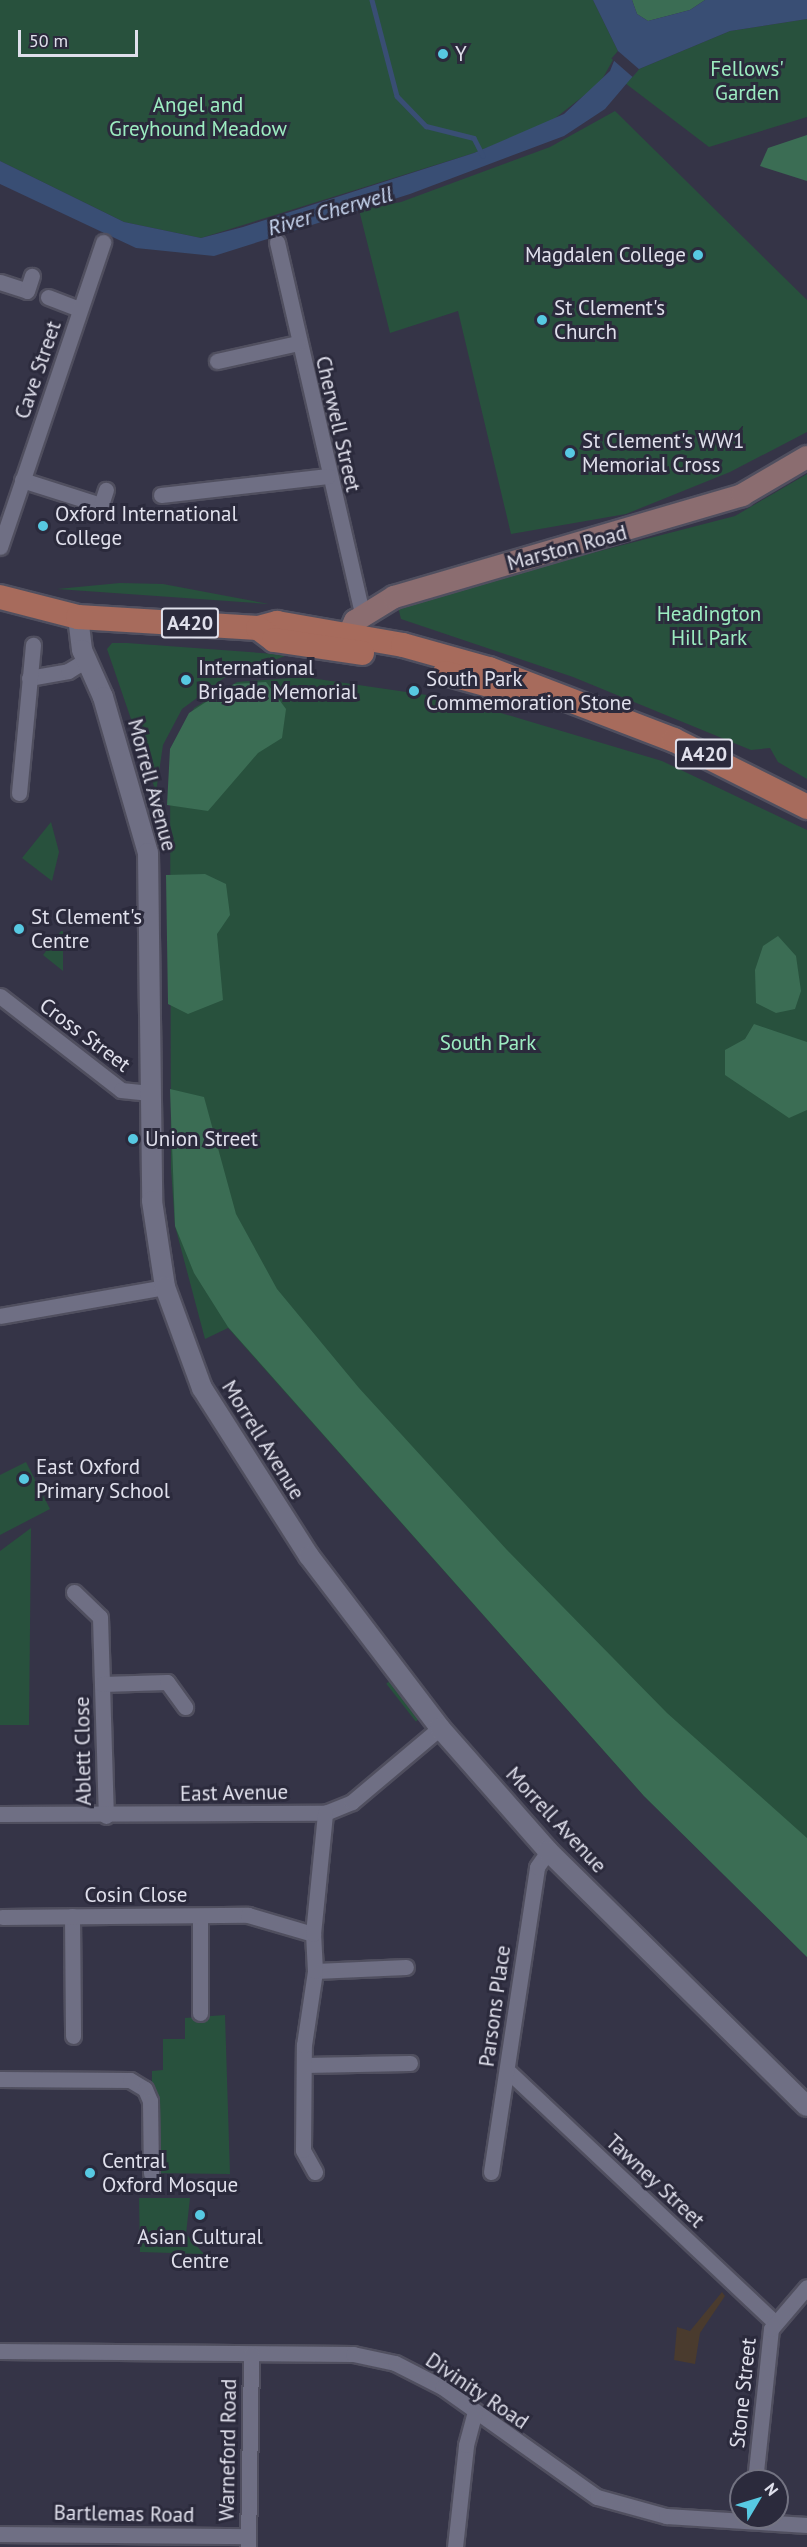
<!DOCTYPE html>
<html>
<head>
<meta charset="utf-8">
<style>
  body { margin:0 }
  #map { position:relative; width:807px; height:2547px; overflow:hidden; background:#353447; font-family:"PT Sans",sans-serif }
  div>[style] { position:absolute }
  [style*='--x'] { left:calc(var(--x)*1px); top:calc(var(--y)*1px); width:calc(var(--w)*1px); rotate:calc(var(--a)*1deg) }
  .industrial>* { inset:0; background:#4a3b2e }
  .green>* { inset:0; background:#28513d; transform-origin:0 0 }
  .forest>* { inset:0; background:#3b6d54 }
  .water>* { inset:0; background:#394e74 }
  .pier>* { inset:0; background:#353447; transform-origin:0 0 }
  .stream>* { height:4.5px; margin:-2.25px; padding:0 2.25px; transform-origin:2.25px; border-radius:2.25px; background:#394e74 }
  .roads { filter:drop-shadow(2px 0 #504f5f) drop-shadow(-2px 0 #504f5f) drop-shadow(0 2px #504f5f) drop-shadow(0 -2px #504f5f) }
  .minor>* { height:15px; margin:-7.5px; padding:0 7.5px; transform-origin:7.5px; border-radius:7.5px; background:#6f6f84 }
  .tertiary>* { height:20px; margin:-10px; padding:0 10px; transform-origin:10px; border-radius:10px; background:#6f6f84 }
  .secondary>* { height:22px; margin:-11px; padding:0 11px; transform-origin:11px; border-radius:11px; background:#8b6d70 }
  .primary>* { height:24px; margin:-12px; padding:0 12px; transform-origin:12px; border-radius:12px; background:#a76b5c }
  .dots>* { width:16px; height:16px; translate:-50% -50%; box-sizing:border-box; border:3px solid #2b2a3c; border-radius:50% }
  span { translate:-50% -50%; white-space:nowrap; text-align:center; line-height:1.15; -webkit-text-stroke:6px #2b2a3c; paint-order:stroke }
  .shield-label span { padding:2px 4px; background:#2b2a3c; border:2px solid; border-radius:4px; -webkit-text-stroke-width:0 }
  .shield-label { font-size:20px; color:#e0e0ec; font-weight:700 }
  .poi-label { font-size:21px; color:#e0e0ec }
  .left { translate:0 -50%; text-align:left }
  .right { translate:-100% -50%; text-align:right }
  .park-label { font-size:21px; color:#9cecc1 }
  .street-label { font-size:21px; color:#e0e0ec }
  .water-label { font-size:22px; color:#cad9f3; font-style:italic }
  .north { position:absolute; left:729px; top:2469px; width:60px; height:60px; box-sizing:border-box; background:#2b2a3c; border:2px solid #737382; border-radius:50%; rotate:52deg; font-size:16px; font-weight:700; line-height:24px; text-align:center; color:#e0e0ec }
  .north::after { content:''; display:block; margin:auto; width:21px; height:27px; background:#57c9e2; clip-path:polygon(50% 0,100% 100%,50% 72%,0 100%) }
  .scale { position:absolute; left:18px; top:30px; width:120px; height:27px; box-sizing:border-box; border:3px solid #e0e0ec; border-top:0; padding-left:8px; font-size:18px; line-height:21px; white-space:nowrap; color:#e0e0ec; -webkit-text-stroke:4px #2b2a3c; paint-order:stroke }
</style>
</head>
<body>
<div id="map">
  <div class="industrial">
    <i style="clip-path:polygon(722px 2292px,725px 2296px,700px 2333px,695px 2364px,674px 2360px,677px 2327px,690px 2331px)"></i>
  </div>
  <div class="green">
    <i style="clip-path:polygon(0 0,593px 0,618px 51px,600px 83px,549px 123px,474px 153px,201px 238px,124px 222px,0 161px)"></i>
    <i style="clip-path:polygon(807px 19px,807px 117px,709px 147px,625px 83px,639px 69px,730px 31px)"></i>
    <i style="clip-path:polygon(615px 111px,807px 300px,807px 432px,730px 472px,626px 514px,511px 534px,458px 311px,390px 333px,359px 210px,401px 202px,550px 147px)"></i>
    <i style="clip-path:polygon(807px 474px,807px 779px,778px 762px,770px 748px,751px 750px,573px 677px,401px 619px,398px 607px,433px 594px,735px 516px)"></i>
    <i style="clip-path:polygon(120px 583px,163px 584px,269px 604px,57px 589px)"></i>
    <i style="clip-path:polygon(112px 643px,127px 643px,288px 655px,224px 678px,182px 709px,163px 745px,156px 792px,107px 649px)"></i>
    <i style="clip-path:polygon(304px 677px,454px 699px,662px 761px,807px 830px,807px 1957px,644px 1796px,228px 1328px,205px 1339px,175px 1226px,171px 1169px,170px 749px,194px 708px,237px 682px)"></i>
    <i style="clip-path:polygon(51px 822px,59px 852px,52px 881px,22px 858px)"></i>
    <i style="clip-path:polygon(61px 931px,63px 931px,63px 971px,43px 955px)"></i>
    <i style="clip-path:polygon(26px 1462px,50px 1509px,0 1535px,0 1475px)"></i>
    <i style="clip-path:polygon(31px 1528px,29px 1725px,0 1725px,0 1551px)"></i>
    <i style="left:391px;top:1680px;width:48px;height:6px;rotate:52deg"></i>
    <i style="clip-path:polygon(225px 2015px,230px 2174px,151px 2173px,152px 2071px,163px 2070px,163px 2039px,185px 2039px,185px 2018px)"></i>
    <i style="clip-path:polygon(139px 2198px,190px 2198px,186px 2234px,204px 2254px,140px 2252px)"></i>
  </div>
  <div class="forest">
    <i style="clip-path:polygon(632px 0,705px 0,690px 10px,648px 21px,637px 14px)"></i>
    <i style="clip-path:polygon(807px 135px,807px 181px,760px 166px,768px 148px)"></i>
    <i style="clip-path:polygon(266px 682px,286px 709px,282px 738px,258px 753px,208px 811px,167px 805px,170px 749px,189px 713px,234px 684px)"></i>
    <i style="clip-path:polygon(205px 874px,226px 884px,230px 915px,217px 934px,223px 1000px,188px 1014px,168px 1004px,166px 875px)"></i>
    <i style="clip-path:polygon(778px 936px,796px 956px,801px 991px,795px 1009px,776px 1013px,756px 1003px,755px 970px,763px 946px)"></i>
    <i style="clip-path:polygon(754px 1024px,807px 1042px,807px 1110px,789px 1118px,725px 1075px,725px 1050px,745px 1039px)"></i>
    <i style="clip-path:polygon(170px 1089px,204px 1097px,236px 1214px,277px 1289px,359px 1388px,507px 1550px,667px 1713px,807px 1838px,807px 1957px,644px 1796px,228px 1327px,194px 1273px,175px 1226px)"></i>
  </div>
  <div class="water">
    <i style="clip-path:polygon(593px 0,632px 0,637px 14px,648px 21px,690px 10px,705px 0,807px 0,807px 19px,730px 31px,639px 69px,605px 109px,564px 136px,410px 194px,214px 256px,136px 248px,0 184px,0 161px,124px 222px,201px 238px,243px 227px,474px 153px,564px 114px,610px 71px,618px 51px)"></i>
  </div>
  <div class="pier">
    <i style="left:618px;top:51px;width:28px;height:10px;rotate:41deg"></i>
  </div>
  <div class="stream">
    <i style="--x:372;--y:0;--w:99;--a:75.4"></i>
    <i style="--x:397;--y:96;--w:42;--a:46"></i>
    <i style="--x:426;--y:126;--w:49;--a:14"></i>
    <i style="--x:474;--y:138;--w:20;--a:63"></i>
  </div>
  <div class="roads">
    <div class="minor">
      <i style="--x:277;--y:242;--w:382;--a:77.1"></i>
      <i style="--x:0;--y:282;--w:28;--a:18"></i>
      <i style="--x:27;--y:291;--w:16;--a:-72"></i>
      <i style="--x:48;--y:297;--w:34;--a:21"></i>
      <i style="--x:217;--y:361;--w:83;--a:-12.5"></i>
      <i style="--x:22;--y:480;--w:83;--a:17.6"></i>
      <i style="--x:101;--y:505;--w:16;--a:-72"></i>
      <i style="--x:161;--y:495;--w:168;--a:-6.5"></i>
      <i style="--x:0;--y:547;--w:322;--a:-71.3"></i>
      <i style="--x:29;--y:678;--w:40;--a:-10"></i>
      <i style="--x:68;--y:671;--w:21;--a:-31"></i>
      <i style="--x:19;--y:793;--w:149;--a:-84.6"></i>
      <i style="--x:0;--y:996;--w:153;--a:37.8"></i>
      <i style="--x:121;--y:1090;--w:29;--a:6"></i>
      <i style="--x:0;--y:1316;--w:168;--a:-10"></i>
      <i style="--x:74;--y:1592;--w:36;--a:44"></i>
      <i style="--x:100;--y:1617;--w:199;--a:88.3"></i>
      <i style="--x:102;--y:1684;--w:65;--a:-1.8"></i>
      <i style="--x:167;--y:1682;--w:31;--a:54"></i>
      <i style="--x:0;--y:1814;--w:325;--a:-0.2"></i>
      <i style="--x:325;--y:1813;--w:29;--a:-22"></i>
      <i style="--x:352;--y:1802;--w:115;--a:-40.1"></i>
      <i style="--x:72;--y:1916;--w:120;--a:89.5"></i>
      <i style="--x:200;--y:1916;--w:97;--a:90"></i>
      <i style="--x:2;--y:1917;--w:246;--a:-0.5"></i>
      <i style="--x:248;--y:1915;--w:68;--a:16.3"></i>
      <i style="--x:315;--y:1971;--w:91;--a:-2.5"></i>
      <i style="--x:304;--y:2065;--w:106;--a:-1.1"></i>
      <i style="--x:507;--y:2070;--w:367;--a:43.3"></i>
      <i style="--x:0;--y:2079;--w:130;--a:0.4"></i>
      <i style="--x:130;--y:2080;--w:17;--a:31"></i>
      <i style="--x:145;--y:2089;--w:13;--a:67"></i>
      <i style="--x:150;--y:2101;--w:72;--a:89.2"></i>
      <i style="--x:315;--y:2172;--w:25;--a:-119"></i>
      <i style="--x:303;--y:2150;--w:105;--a:-89.5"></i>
      <i style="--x:304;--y:2045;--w:75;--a:-81.5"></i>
      <i style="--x:315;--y:1971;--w:37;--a:-93"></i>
      <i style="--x:313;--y:1934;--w:122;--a:-84.3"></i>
      <i style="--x:491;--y:2172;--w:308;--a:-81.4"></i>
      <i style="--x:537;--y:1867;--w:19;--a:-55"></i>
      <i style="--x:0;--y:2351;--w:353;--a:0.5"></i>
      <i style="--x:353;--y:2354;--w:43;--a:12.1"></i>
      <i style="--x:395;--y:2363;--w:53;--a:27.1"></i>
      <i style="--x:442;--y:2387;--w:190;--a:35.4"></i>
      <i style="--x:597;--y:2497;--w:72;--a:15.4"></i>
      <i style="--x:666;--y:2516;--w:141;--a:3.7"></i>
      <i style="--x:755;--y:2481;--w:153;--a:-84"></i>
      <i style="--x:771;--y:2329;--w:55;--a:-49.4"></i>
      <i style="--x:0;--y:2534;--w:248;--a:0.5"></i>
      <i style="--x:248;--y:2547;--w:193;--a:-89.1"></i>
      <i style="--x:455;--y:2547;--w:103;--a:-83.8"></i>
      <i style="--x:466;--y:2445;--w:34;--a:-75"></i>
    </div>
    <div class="tertiary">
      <i style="--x:78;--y:617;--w:33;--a:83"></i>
      <i style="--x:82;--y:650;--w:51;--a:65.9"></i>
      <i style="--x:103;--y:697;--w:162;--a:73.9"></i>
      <i style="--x:148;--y:853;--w:348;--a:89.3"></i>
      <i style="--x:152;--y:1201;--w:87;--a:81.4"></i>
      <i style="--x:165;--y:1287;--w:108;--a:69.9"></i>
      <i style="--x:202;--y:1388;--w:199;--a:57.5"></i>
      <i style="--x:309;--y:1556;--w:216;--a:52.7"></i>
      <i style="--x:440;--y:1728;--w:164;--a:48.7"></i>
      <i style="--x:548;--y:1851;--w:363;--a:44.6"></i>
    </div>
    <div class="secondary">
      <i style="--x:342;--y:649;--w:31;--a:-65"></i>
      <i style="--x:355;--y:621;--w:46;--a:-31.6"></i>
      <i style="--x:394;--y:597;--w:363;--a:-16.3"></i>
      <i style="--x:742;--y:495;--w:75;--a:-30.3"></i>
    </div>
    <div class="primary">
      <i style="--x:0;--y:597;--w:81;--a:14.4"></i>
      <i style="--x:78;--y:617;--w:180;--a:3.5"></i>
      <i style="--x:258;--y:628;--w:20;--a:-15"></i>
      <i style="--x:277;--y:623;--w:128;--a:9.9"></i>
      <i style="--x:403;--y:645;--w:89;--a:15.6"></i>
      <i style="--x:489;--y:669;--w:198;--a:21"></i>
      <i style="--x:674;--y:740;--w:149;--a:26.7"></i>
      <i style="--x:258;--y:628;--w:20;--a:37"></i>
      <i style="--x:274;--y:640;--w:89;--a:8.4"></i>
      <i style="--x:445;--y:673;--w:76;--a:15.3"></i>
    </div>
  </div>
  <div class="dots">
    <i style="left:443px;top:54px;background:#57c9e2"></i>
    <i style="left:698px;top:255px;background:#57c9e2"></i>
    <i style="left:542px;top:320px;background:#57c9e2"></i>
    <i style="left:570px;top:453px;background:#57c9e2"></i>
    <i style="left:43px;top:526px;background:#57c9e2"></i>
    <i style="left:186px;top:680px;background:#57c9e2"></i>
    <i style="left:414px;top:691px;background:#57c9e2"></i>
    <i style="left:19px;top:929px;background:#57c9e2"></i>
    <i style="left:133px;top:1139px;background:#57c9e2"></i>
    <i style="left:24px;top:1479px;background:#57c9e2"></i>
    <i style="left:90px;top:2173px;background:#57c9e2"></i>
    <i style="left:200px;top:2215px;background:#57c9e2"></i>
  </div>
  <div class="shield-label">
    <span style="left:190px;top:623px">A420</span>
    <span style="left:704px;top:754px">A420</span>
  </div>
  <div class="poi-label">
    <span class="left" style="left:455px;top:54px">Y</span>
    <span class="right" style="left:686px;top:255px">Magdalen College</span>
    <span class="left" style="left:554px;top:320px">St Clement's<br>Church</span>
    <span class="left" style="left:582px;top:453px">St Clement's WW1<br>Memorial Cross</span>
    <span class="left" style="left:55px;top:526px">Oxford International<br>College</span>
    <span class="left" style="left:198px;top:680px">International<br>Brigade Memorial</span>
    <span class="left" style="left:426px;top:691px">South Park<br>Commemoration Stone</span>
    <span class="left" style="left:31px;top:929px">St Clement's<br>Centre</span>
    <span class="left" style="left:145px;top:1139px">Union Street</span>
    <span class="left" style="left:36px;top:1479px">East Oxford<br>Primary School</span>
    <span class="left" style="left:102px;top:2173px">Central<br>Oxford Mosque</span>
    <span style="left:200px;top:2249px">Asian Cultural<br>Centre</span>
  </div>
  <div class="park-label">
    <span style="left:747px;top:81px">Fellows'<br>Garden</span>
    <span style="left:198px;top:117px">Angel and<br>Greyhound Meadow</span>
    <span style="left:709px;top:626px">Headington<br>Hill Park</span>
    <span style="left:488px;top:1043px">South Park</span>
  </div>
  <div class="street-label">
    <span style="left:38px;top:370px;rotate:-71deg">Cave Street</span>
    <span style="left:338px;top:424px;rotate:77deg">Cherwell Street</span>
    <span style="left:567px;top:548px;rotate:-15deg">Marston Road</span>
    <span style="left:152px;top:785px;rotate:75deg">Morrell Avenue</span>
    <span style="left:85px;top:1035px;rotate:37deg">Cross Street</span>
    <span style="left:263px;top:1440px;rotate:58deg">Morrell Avenue</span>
    <span style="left:83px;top:1751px;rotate:-91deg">Ablett Close</span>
    <span style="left:234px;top:1793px;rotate:-1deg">East Avenue</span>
    <span style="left:556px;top:1820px;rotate:47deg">Morrell Avenue</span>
    <span style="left:136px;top:1895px">Cosin Close</span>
    <span style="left:495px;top:2006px;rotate:-82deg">Parsons Place</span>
    <span style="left:655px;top:2181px;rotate:43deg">Tawney Street</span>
    <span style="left:477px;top:2391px;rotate:34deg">Divinity Road</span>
    <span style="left:743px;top:2393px;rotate:-84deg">Stone Street</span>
    <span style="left:228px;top:2450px;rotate:-89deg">Warneford Road</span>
    <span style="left:124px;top:2514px;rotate:1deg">Bartlemas Road</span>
  </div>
  <div class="water-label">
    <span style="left:330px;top:211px;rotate:-16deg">River Cherwell</span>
  </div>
  <div class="north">N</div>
  <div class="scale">50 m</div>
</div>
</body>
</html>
